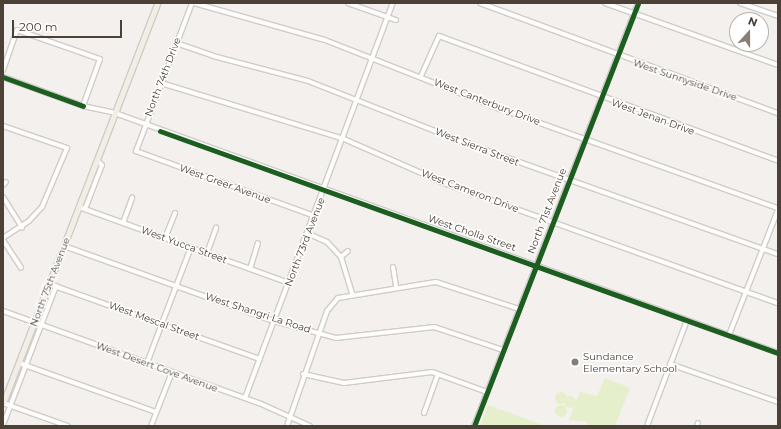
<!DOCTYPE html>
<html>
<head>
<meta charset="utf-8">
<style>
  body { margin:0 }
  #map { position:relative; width:781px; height:429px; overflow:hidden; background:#f3f0ed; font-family:Montserrat,sans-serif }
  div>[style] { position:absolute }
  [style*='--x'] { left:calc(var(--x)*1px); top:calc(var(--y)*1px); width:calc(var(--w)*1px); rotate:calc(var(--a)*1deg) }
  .green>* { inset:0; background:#e6efcb }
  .round { border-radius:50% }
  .roads { filter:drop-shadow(1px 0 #d0ccc9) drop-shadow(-1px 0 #d0ccc9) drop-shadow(0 1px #d0ccc9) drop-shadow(0 -1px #d0ccc9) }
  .minor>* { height:4px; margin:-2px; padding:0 2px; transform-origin:2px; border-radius:2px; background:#fdfdfc }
  .major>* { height:5px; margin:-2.5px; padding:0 2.5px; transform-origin:2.5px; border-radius:2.5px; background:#f2ede5 }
  .cycleway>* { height:5px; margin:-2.5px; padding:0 2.5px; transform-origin:2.5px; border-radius:2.5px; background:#1b5e20 }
  .dots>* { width:11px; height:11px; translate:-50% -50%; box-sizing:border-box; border:2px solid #fff; border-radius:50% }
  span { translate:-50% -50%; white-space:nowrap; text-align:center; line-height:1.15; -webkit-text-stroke:3px #fff; paint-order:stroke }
  .street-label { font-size:10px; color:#4c4137 }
  .poi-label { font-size:10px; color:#4c4137 }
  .left { translate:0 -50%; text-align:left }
  .frame { position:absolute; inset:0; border:4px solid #4c4137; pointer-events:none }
  .north { position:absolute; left:729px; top:12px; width:40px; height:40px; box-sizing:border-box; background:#fff; border:1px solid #b7b3af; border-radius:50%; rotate:21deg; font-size:11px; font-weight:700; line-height:16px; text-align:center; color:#4c4137 }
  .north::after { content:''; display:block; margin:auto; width:14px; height:18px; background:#867e77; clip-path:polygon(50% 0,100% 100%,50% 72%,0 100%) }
  .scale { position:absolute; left:12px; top:20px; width:110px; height:18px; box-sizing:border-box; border:2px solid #4c4137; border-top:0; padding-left:5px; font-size:12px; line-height:14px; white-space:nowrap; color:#4c4137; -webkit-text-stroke:3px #fff; paint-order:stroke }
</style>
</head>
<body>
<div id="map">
  <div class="green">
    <i style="clip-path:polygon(605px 378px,630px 388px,615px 426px,586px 426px,587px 422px,569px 420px,580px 392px,597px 396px)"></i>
    <i class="round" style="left:555px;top:392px;width:12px;height:12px"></i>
    <i class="round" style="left:564px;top:396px;width:12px;height:12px"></i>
    <i class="round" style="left:555px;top:405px;width:12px;height:12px"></i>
    <i style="clip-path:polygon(488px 405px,543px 425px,545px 426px,480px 426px)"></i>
  </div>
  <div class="roads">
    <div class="minor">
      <i style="--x:192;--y:3;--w:158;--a:110.7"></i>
      <i style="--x:136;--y:151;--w:190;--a:20"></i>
      <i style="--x:194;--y:3;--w:136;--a:15.8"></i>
      <i style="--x:325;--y:40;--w:186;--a:21.5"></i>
      <i style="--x:498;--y:108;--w:297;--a:19.7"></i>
      <i style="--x:348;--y:3;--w:51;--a:19.5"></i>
      <i style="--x:480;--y:3;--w:318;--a:20.3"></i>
      <i style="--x:605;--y:3;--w:184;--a:19.7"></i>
      <i style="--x:740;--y:3;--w:40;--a:18.9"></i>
      <i style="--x:176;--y:43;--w:39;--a:19"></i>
      <i style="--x:213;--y:56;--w:98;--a:14.7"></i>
      <i style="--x:308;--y:81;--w:167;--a:21.5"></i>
      <i style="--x:463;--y:142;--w:334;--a:19.6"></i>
      <i style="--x:3;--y:70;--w:42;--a:-70.7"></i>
      <i style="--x:17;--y:30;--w:88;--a:19.3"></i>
      <i style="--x:100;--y:59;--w:50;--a:109.9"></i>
      <i style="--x:421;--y:76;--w:44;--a:-65.8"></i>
      <i style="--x:439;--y:36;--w:361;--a:20.2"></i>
      <i style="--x:3;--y:77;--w:85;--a:19.9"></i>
      <i style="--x:83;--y:106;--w:33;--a:12"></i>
      <i style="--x:115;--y:113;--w:705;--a:19.9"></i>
      <i style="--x:161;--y:83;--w:191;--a:17"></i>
      <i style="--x:344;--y:139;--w:109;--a:23.7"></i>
      <i style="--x:444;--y:183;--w:355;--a:19.8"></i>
      <i style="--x:3;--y:126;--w:68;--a:19"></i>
      <i style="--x:67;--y:148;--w:64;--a:113"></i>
      <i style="--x:42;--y:207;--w:19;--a:133"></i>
      <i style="--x:29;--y:221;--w:31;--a:147"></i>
      <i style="--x:3;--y:185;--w:4;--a:-45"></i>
      <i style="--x:3;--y:197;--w:36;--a:58"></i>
      <i style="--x:79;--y:207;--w:223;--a:19.9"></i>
      <i style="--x:85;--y:209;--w:47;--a:-68.9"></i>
      <i style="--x:102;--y:165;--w:7;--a:-135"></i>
      <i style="--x:123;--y:223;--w:27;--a:-70"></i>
      <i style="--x:309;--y:234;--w:20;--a:24"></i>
      <i style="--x:327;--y:242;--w:21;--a:47"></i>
      <i style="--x:341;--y:257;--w:39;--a:73"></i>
      <i style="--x:165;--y:238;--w:27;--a:-68"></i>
      <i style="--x:3;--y:240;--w:33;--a:57"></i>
      <i style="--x:64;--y:246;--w:223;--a:19.7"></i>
      <i style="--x:274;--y:321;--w:64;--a:15.3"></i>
      <i style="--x:336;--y:338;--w:99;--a:-6.4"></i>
      <i style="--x:434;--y:327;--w:73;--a:18.4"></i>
      <i style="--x:207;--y:253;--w:27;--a:-70"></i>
      <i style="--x:341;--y:257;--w:9;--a:-41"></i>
      <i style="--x:393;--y:267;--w:19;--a:81"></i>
      <i style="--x:250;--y:269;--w:27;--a:-73"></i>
      <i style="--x:49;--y:284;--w:224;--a:19.6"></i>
      <i style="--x:3;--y:311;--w:272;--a:19.8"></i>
      <i style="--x:259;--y:403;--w:56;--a:24.3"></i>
      <i style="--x:729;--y:335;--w:134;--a:-68.6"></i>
      <i style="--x:19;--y:363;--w:145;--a:19.7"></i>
      <i style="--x:147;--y:363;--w:124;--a:-69.2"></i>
      <i style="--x:670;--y:364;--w:114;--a:19.4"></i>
      <i style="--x:303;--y:374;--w:42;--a:12.4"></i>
      <i style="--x:344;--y:383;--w:89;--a:-7.1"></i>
      <i style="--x:432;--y:372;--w:59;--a:20"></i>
      <i style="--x:245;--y:398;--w:422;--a:-69.5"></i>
      <i style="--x:3;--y:403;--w:69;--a:19.5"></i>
      <i style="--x:424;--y:413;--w:41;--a:-70.3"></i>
      <i style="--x:3;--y:425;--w:149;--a:-69.1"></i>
      <i style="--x:151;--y:426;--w:58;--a:-68.7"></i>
      <i style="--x:287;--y:426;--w:122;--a:-70.8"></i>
      <i style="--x:327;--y:311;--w:17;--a:-50"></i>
      <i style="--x:338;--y:298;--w:99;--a:-9.3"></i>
      <i style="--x:436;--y:282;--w:87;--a:18"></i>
      <i style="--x:474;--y:426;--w:454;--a:-68.8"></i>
      <i style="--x:647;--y:426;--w:113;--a:-69.3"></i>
      <i style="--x:697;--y:426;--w:3;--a:-72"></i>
    </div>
    <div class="major">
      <i style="--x:3;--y:403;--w:429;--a:-68.9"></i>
    </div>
  </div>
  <div class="cycleway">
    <i style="--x:3;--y:77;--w:85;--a:19.9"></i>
    <i style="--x:160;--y:131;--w:657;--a:19.76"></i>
    <i style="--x:474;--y:426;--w:454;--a:-68.8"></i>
  </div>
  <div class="dots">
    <i style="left:575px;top:362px;background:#867e77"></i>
  </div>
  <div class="street-label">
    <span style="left:163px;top:77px;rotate:-69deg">North 74th Drive</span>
    <span style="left:685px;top:80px;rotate:19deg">West Sunnyside Drive</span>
    <span style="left:487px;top:102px;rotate:21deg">West Canterbury Drive</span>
    <span style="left:653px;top:117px;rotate:20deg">West Jenan Drive</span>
    <span style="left:477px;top:147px;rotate:21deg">West Sierra Street</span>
    <span style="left:225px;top:184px;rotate:20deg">West Greer Avenue</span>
    <span style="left:470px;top:191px;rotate:21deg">West Cameron Drive</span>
    <span style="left:547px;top:211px;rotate:-69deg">North 71st Avenue</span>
    <span style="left:472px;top:233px;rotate:19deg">West Cholla Street</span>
    <span style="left:305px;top:242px;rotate:-69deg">North 73rd Avenue</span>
    <span style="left:184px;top:245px;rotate:20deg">West Yucca Street</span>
    <span style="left:50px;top:282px;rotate:-69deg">North 75th Avenue</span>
    <span style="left:258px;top:313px;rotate:18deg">West Shangri La Road</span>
    <span style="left:154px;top:321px;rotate:20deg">West Mescal Street</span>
    <span style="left:157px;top:367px;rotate:20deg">West Desert Cove Avenue</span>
  </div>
  <div class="poi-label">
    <span class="left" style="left:583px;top:362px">Sundance<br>Elementary School</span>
  </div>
  <div class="frame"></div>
  <div class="north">N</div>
  <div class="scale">200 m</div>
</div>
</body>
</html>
